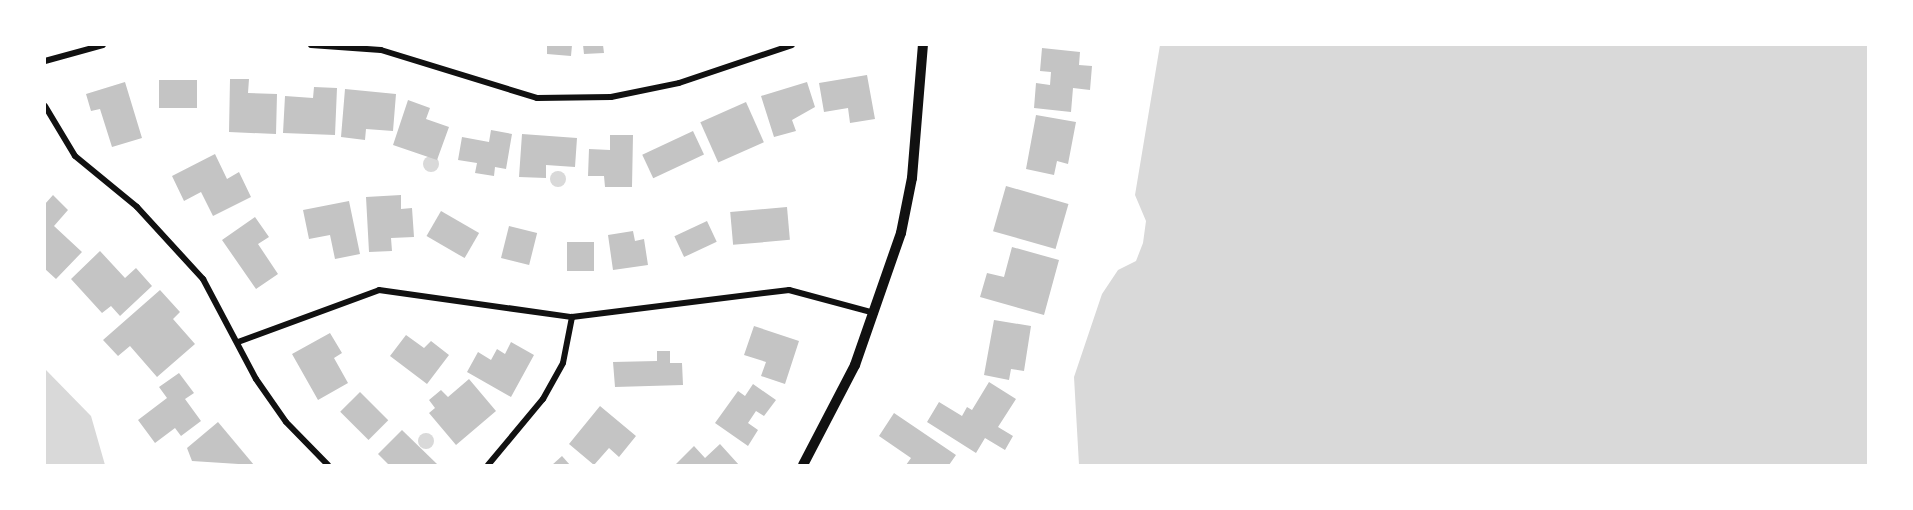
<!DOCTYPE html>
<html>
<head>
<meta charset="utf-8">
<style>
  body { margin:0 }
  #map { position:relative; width:1913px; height:510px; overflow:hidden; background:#fff; font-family:"IBM Plex Sans",sans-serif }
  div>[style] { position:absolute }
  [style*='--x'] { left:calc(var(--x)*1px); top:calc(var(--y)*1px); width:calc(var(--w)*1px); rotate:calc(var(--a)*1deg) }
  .water>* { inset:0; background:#d9d9d9 }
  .round { border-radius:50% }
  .building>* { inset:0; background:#c4c4c4; transform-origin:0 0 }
  .minor>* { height:6px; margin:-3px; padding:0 3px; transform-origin:3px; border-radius:3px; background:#111 }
  .secondary>* { height:10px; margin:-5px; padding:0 5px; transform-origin:5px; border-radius:5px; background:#111 }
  span { translate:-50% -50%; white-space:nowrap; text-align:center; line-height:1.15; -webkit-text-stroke:4.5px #fff; paint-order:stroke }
  .frame { position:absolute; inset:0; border:46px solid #fff; pointer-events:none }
</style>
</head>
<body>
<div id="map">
  <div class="water">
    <i style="clip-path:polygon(1160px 45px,1868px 45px,1868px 465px,1079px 465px,1074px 377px,1102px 294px,1118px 270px,1136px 261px,1143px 243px,1146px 221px,1135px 195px)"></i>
    <i class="round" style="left:423px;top:156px;width:16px;height:16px"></i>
    <i class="round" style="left:550px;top:171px;width:16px;height:16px"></i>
    <i style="clip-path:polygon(45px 369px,91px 416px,105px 465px,45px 465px)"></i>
    <i class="round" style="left:418px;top:433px;width:16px;height:16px"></i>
  </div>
  <div class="building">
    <i style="clip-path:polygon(547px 45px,572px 45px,571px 56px,547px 54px)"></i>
    <i style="clip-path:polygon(583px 45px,603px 45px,604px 53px,584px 54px)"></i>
    <i style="clip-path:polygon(1042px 48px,1080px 52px,1079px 65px,1092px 66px,1090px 90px,1073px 88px,1071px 112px,1034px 108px,1036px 83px,1050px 85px,1051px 72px,1040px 71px)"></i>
    <i style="clip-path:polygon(867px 75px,875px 119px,850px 123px,848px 108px,824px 112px,819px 83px)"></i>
    <i style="clip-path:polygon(230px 79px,249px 79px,248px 93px,277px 94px,276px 134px,229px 132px)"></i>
    <i style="left:159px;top:80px;width:38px;height:28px"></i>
    <i style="clip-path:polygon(125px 82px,142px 138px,112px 147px,100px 109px,91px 111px,86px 94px)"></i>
    <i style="clip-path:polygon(807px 82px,815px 107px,792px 120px,796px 131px,774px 137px,761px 96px)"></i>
    <i style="clip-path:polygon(314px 87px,337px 88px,335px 135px,283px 133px,285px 96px,313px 98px)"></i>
    <i style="clip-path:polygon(345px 89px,396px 94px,393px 131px,366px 129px,365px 140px,341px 137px)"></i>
    <i style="clip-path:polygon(408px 100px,430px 108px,426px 119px,449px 127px,437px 160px,393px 145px)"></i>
    <i style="left:746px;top:102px;width:44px;height:50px;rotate:66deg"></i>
    <i style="clip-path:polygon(1036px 115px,1076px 122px,1068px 164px,1057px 161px,1054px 175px,1026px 169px)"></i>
    <i style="clip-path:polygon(491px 130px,512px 134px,506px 169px,495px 167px,494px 176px,475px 173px,477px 163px,458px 160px,462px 137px,489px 142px)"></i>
    <i style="left:693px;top:131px;width:26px;height:56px;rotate:65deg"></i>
    <i style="clip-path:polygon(522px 134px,577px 138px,575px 167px,546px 165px,546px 178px,519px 177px)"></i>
    <i style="clip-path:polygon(610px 135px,633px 135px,632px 187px,605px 187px,604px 176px,588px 176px,589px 149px,610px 150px)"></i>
    <i style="clip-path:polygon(215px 154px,227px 179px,239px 172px,251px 197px,213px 216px,201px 192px,184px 201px,172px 176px)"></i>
    <i style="left:1006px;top:186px;width:65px;height:47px;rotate:16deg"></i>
    <i style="clip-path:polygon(53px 195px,68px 210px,54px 226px,82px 252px,56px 279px,45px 269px,45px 204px)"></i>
    <i style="clip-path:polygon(401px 195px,401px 209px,412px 208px,414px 237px,391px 238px,392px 251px,369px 252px,366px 197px)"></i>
    <i style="clip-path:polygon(349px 201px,360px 254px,335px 259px,330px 235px,309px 239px,303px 210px)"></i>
    <i style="left:787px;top:207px;width:33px;height:57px;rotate:85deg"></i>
    <i style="left:441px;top:211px;width:44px;height:29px;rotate:30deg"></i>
    <i style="clip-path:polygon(255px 217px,269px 237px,258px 244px,278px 274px,256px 289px,222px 240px)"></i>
    <i style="left:707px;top:221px;width:23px;height:36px;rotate:65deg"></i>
    <i style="left:509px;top:226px;width:29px;height:33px;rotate:14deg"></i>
    <i style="clip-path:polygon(633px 231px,635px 241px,644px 239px,648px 265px,613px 270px,608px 235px)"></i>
    <i style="left:567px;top:242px;width:27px;height:29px"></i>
    <i style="clip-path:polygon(1012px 247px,1059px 260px,1044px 315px,980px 297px,987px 273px,1004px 277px)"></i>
    <i style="clip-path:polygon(100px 251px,125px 278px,136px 268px,152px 286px,120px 316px,111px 306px,102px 313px,71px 279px)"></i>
    <i style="clip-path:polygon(160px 290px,180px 312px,173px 319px,195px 344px,157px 377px,130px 346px,118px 356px,103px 340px)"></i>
    <i style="clip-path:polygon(994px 320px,1031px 326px,1024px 371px,1011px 369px,1009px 380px,984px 375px)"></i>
    <i style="clip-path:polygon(754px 326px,799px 341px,785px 384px,761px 376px,766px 362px,744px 355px)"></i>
    <i style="clip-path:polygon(330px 333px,342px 353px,334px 358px,348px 383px,318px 400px,292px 354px)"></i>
    <i style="clip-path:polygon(406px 335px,424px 348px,431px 341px,449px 355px,427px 384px,390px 356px)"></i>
    <i style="clip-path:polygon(511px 342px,534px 355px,511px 397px,467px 372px,478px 352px,491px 360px,497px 349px,505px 354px)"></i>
    <i style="clip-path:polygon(657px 351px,670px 351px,670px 363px,682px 363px,683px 385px,615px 387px,613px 362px,657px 361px)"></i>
    <i style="clip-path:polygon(179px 373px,194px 393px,185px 399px,201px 421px,181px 436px,175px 428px,155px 443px,138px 420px,167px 398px,159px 387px)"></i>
    <i style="clip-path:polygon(469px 379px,496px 411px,456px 445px,429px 413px,435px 408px,429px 400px,441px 390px,448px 397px)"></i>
    <i style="clip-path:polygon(989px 382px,1016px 399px,998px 427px,1013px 436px,1005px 450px,985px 438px,976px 453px,927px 422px,939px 402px,962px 416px,967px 407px,972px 410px)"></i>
    <i style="clip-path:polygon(753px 384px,776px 400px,764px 416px,756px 411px,748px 423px,758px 430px,748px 446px,715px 423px,738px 391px,745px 396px)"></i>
    <i style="left:360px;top:392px;width:40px;height:28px;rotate:45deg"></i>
    <i style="clip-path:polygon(600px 406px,636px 436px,619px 457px,609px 448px,594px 465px,569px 444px)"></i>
    <i style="clip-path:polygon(894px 413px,956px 455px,949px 465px,906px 465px,911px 458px,879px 436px)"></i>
    <i style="clip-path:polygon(218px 422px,254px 465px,192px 461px,187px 448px)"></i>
    <i style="clip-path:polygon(402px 430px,438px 465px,389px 465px,378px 454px)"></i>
    <i style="clip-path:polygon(720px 444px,739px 465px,676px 464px,694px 446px,705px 458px)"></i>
    <i style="clip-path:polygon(562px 456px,570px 465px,552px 465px)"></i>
  </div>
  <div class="minor">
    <i style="--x:311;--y:45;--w:70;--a:4.1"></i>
    <i style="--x:381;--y:50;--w:163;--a:17.1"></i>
    <i style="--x:537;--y:98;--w:74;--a:-0.8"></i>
    <i style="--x:611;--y:97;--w:69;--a:-11.6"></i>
    <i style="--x:679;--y:83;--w:119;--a:-18.6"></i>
    <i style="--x:45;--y:61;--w:60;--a:-15.4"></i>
    <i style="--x:45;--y:106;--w:58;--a:59"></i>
    <i style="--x:75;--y:156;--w:80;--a:39.4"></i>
    <i style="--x:137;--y:207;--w:98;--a:47.5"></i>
    <i style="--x:203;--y:279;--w:113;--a:62.1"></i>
    <i style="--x:256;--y:379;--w:52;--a:55.1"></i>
    <i style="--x:286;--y:422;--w:60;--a:45.7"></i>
    <i style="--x:238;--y:342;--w:150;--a:-20.2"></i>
    <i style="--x:379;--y:290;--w:195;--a:8"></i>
    <i style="--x:572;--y:317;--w:219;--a:-7.1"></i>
    <i style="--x:789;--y:290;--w:89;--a:15"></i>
    <i style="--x:488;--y:465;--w:86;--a:-50.2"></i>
    <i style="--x:543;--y:399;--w:41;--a:-60.9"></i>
    <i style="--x:563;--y:363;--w:47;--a:-78.9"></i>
  </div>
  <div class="secondary">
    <i style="--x:803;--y:465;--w:113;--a:-62.5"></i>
    <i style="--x:855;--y:365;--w:140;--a:-70.8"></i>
    <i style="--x:901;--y:233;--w:56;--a:-78.7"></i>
    <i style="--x:912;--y:178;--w:133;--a:-85.3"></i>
  </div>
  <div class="frame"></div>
</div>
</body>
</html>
